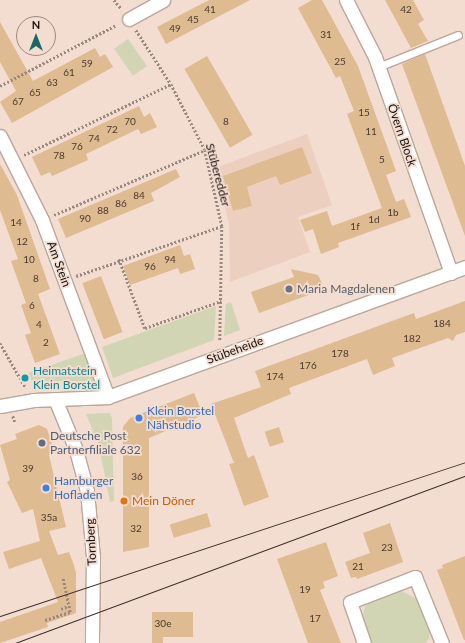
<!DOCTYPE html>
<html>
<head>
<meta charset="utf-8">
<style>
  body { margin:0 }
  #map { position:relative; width:465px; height:643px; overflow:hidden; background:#f3dcd0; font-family:Lato,sans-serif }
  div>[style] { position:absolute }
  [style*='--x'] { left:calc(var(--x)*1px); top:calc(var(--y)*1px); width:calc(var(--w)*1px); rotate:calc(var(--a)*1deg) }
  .built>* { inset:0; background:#edcfbf }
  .green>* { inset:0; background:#d1d5b4; transform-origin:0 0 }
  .building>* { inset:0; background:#debb91; transform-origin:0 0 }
  .path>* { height:2.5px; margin-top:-1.25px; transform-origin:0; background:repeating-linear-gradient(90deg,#98887f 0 2px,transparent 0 4px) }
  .roads { filter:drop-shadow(1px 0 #bba69a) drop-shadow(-1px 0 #bba69a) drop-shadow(0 1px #bba69a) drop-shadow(0 -1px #bba69a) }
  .lane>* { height:7px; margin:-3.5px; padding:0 3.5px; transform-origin:3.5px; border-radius:3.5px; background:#fff }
  .street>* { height:13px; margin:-6.5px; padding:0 6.5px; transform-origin:6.5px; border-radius:6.5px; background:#fff }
  .tram>* { height:1px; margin:-0.5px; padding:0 0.5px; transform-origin:0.5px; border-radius:0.5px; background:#3c312c }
  .dots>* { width:11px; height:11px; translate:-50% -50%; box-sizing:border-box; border:2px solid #f3dcd0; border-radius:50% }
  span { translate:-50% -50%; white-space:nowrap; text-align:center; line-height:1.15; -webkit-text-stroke:3.5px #f3dcd0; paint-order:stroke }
  .number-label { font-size:10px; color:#493a2c }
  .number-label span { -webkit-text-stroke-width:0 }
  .street-label { font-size:12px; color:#170f0b }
  .worship-label { font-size:12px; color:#5b616d }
  .left { translate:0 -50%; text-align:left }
  .culture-label { font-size:12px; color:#0d838f }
  .shop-label { font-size:12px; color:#366cbe }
  .service-label { font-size:12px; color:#4e5e75 }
  .food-label { font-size:12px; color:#c56008 }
  .north { position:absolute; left:16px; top:16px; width:40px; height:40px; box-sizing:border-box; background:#f3dcd0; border:1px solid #9b8a81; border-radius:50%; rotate:0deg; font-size:11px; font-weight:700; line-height:16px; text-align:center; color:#170f0b }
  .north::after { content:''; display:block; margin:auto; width:14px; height:18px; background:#196766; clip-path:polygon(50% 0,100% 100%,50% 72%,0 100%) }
</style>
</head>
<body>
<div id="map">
  <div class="built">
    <i style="clip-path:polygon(307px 134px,332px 205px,298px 217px,310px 252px,230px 282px,229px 224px,215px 168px)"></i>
  </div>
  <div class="green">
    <i style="left:128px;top:39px;width:33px;height:17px;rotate:55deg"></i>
    <i style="clip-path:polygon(231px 302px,240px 330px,224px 336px,226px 304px)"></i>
    <i style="clip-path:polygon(216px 306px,214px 340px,113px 378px,102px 347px)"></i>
    <i style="clip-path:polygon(86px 353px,96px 381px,32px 381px,28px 373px)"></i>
    <i style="clip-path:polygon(110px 413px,112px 419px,114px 501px,110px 502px,99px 446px,86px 414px)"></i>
    <i style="clip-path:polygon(402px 591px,417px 599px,430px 626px,429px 638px,426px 643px,371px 643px,362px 618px,365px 606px,374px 599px)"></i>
  </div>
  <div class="building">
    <i style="clip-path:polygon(209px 0,250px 0,166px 44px,157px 27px)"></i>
    <i style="clip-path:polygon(312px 0,322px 0,358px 66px,396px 171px,386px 175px,396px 202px,404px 199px,411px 217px,338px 243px,339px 247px,321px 254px,313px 229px,305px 232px,300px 220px,327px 211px,332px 226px,382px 208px,347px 114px,354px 111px,340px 76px,336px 78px,298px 8px)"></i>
    <i style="clip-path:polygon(385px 0,413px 0,424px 20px,418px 24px,428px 41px,411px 48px)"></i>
    <i style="clip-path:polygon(0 22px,33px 81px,95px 48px,100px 57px,105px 54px,113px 67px,12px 123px,0 102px,16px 91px,0 62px)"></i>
    <i style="clip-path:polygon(425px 54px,465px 166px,465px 236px,402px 64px)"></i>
    <i style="left:207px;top:56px;width:91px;height:26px;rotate:60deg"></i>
    <i style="clip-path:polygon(139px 106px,144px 117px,150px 113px,157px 127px,141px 134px,138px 129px,86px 154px,88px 160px,52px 176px,50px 172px,41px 176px,32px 157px)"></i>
    <i style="clip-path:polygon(302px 147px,312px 173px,280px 185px,276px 176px,247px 187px,252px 206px,233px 211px,223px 176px)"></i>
    <i style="clip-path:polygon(0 164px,17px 195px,50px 289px,38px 294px,60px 354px,35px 363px,25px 335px,31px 333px,21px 305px,26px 303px,11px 261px,18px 259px,0 210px)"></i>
    <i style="clip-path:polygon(176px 169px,180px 177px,151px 193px,154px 201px,66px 238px,58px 219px)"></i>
    <i style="clip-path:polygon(180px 245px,184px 256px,190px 254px,195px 269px,180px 274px,178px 268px,130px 285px,123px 266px)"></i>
    <i style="clip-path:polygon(291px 269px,318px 275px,322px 283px,314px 293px,259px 313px,251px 292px,294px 277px)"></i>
    <i style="left:101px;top:276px;width:60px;height:20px;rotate:69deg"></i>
    <i style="clip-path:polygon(465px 301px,465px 332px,456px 335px,453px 341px,448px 338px,392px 358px,395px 366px,373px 375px,367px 359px,289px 388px,291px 394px,234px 418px,248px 458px,254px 455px,269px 497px,244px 506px,229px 464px,234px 463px,211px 404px,261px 387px,255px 371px,414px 313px,416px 319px)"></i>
    <i style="clip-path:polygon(194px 393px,203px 415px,149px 438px,149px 547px,123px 552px,123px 427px,130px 418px)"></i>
    <i style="clip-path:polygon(39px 425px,47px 429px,55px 453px,49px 455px,66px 527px,49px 531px,58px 555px,69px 552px,74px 565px,76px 573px,76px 613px,47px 623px,48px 627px,0 643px,0 622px,58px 602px,41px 558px,9px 569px,3px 552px,40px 541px,33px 509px,22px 513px,7px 482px,10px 480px,0 445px,17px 439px,15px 434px)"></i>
    <i style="left:279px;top:427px;width:16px;height:15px;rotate:72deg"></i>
    <i style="left:207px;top:513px;width:14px;height:39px;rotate:73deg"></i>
    <i style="clip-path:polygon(390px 523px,403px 562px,357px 579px,356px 577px,351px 578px,345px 562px,370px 553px,363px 533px)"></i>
    <i style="clip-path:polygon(326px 542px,338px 576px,323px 582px,325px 588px,320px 590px,341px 643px,308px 643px,277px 559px)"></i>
    <i style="clip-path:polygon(465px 556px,465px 640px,464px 640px,437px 570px,443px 568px,442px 565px)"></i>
    <i style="clip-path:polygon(152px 612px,193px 612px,193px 637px,163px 637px,163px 643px,152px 643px)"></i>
  </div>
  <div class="path">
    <i style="--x:114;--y:0;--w:11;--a:49"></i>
    <i style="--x:136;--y:30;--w:64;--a:57.1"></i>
    <i style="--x:171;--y:84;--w:74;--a:62.7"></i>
    <i style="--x:205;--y:150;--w:78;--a:77.4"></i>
    <i style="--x:222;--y:226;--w:115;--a:91"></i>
    <i style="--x:0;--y:86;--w:131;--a:-27.7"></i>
    <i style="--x:24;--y:155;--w:163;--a:-25.8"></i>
    <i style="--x:54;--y:215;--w:164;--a:-23.3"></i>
    <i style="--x:119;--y:259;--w:74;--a:69.4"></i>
    <i style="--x:145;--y:328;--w:81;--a:-19.6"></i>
    <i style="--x:76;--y:276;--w:154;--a:-18.9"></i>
    <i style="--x:0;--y:343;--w:52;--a:60"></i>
    <i style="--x:13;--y:416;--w:6;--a:72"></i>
    <i style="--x:61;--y:609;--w:8;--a:-23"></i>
    <i style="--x:45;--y:620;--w:26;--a:-18"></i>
    <i style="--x:70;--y:612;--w:35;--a:-102"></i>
  </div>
  <div class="roads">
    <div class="lane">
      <i style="--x:378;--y:67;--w:86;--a:-21.8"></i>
    </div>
    <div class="street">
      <i style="--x:346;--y:0;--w:64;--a:63"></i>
      <i style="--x:375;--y:57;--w:229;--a:70.6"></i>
      <i style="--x:129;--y:19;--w:39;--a:-29"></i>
      <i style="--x:0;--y:136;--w:94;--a:63.4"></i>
      <i style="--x:42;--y:220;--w:189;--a:69.6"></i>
      <i style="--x:55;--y:399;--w:55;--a:67.6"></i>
      <i style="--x:76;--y:450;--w:42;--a:75"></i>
      <i style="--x:87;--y:491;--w:66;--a:84.8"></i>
      <i style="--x:93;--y:557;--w:86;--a:90.7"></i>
      <i style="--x:0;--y:406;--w:34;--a:-10"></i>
      <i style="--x:33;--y:400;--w:75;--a:-2.3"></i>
      <i style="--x:108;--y:397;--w:380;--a:-20"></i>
      <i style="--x:364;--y:643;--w:43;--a:-108.9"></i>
      <i style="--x:350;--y:602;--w:70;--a:-21"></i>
      <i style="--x:415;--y:577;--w:71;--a:67.8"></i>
    </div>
  </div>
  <div class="tram">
    <i style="--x:0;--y:616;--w:490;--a:-18.3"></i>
    <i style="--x:15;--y:643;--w:480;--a:-20.4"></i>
  </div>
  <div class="dots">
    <i style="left:289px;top:289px;background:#6b7280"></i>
    <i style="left:25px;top:378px;background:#0f9aa8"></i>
    <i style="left:139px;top:418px;background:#3f7fe0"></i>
    <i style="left:42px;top:443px;background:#5c6f8a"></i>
    <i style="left:46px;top:488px;background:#3f7fe0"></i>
    <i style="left:124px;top:501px;background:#e8710a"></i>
  </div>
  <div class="number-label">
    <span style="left:210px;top:10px">41</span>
    <span style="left:406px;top:10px">42</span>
    <span style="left:193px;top:20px">45</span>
    <span style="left:175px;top:29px">49</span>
    <span style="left:326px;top:35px">31</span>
    <span style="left:340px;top:62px">25</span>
    <span style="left:87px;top:64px">59</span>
    <span style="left:69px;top:73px">61</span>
    <span style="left:52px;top:83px">63</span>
    <span style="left:35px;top:93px">65</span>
    <span style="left:18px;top:102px">67</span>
    <span style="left:364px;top:113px">15</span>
    <span style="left:130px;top:122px">70</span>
    <span style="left:226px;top:122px">8</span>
    <span style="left:112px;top:130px">72</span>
    <span style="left:371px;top:132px">11</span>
    <span style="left:94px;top:139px">74</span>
    <span style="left:77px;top:147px">76</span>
    <span style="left:59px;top:156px">78</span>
    <span style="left:382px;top:160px">5</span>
    <span style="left:139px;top:196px">84</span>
    <span style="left:121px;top:204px">86</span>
    <span style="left:103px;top:211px">88</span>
    <span style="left:393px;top:213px">1b</span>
    <span style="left:85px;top:219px">90</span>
    <span style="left:374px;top:220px">1d</span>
    <span style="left:16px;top:223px">14</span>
    <span style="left:355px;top:227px">1f</span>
    <span style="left:22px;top:242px">12</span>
    <span style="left:29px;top:260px">10</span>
    <span style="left:170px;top:260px">94</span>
    <span style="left:150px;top:267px">96</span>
    <span style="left:36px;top:279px">8</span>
    <span style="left:32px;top:306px">6</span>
    <span style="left:442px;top:324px">184</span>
    <span style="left:39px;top:325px">4</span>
    <span style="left:412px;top:339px">182</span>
    <span style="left:46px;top:343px">2</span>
    <span style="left:340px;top:354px">178</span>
    <span style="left:308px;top:366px">176</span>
    <span style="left:275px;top:377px">174</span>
    <span style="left:28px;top:469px">39</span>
    <span style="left:137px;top:477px">36</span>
    <span style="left:49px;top:518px">35a</span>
    <span style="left:136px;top:529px">32</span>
    <span style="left:387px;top:548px">23</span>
    <span style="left:358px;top:567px">21</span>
    <span style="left:305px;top:590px">19</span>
    <span style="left:315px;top:619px">17</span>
    <span style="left:163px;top:624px">30e</span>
  </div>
  <div class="street-label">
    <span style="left:402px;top:135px;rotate:71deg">Övern Block</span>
    <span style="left:218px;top:175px;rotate:75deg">Stüberedder</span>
    <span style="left:59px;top:264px;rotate:70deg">Am Stein</span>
    <span style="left:235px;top:350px;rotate:-20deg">Stübeheide</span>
    <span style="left:91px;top:542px;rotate:-93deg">Tornberg</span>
  </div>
  <div class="worship-label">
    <span class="left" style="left:297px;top:289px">Maria Magdalenen</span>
  </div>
  <div class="culture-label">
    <span class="left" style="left:33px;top:378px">Heimatstein<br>Klein Borstel</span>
  </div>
  <div class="shop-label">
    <span class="left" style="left:147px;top:418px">Klein Borstel<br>Nähstudio</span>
    <span class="left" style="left:54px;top:488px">Hamburger<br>Hofladen</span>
  </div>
  <div class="service-label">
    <span class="left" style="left:50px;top:443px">Deutsche Post<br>Partnerfiliale 632</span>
  </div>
  <div class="food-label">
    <span class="left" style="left:132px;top:501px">Mein Döner</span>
  </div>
  <div class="north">N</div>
</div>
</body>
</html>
